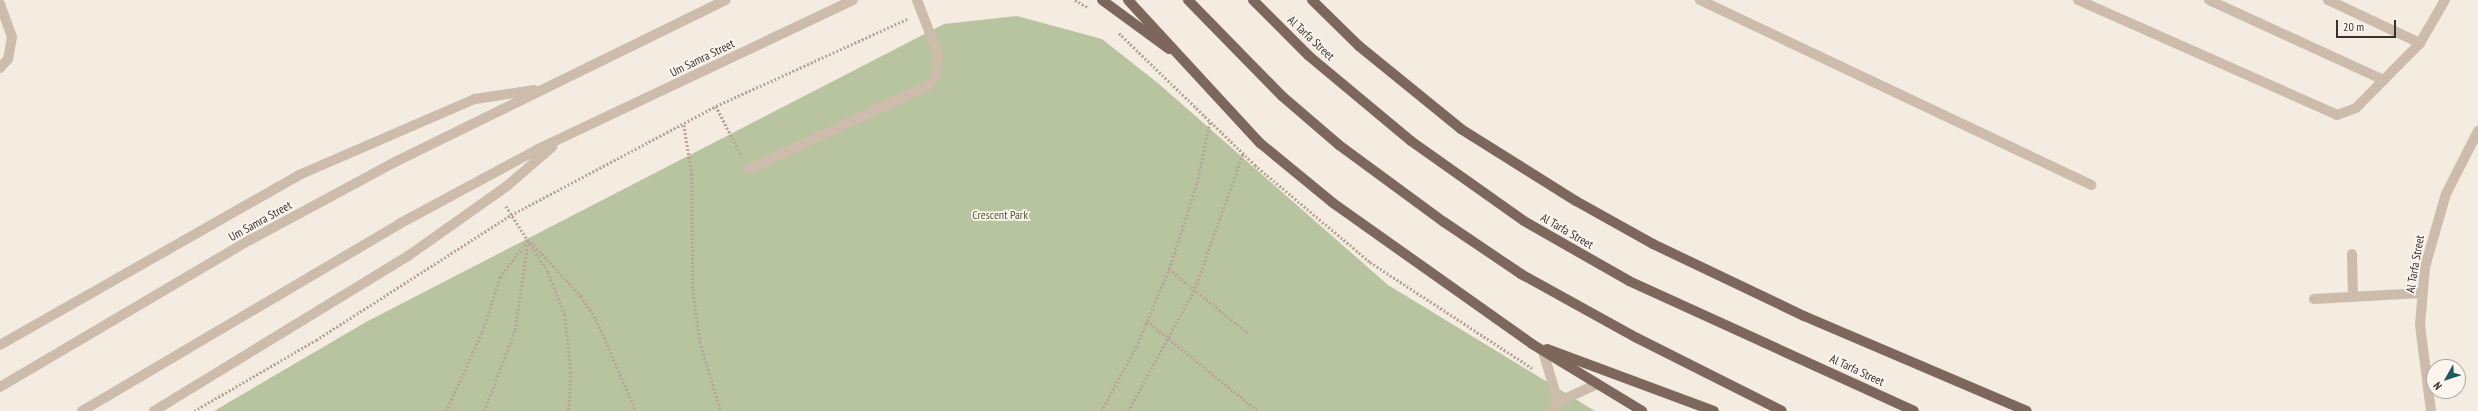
<!DOCTYPE html>
<html>
<head>
<meta charset="utf-8">
<style>
  body { margin:0 }
  #map { position:relative; width:2478px; height:411px; overflow:hidden; background:#f4ebe1; font-family:"PT Sans Narrow",sans-serif }
  div>[style] { position:absolute }
  [style*='--x'] { left:calc(var(--x)*1px); top:calc(var(--y)*1px); width:calc(var(--w)*1px); rotate:calc(var(--a)*1deg) }
  .green>* { inset:0; background:#b8c4a0 }
  .path>* { height:2.5px; margin-top:-1.25px; transform-origin:0; background:repeating-linear-gradient(90deg,#b9a596 0 2px,transparent 0 4px) }
  .minor>* { height:10px; margin:-5px; padding:0 5px; transform-origin:5px; border-radius:5px; background:#cdbbac }
  .major>* { height:10px; margin:-5px; padding:0 5px; transform-origin:5px; border-radius:5px; background:#7d675c }
  span { translate:-50% -50%; white-space:nowrap; text-align:center; line-height:1.15; -webkit-text-stroke:3.5px #fbf5ee; paint-order:stroke }
  .street-label { font-size:12px; color:#3b302b }
  .park-label { font-size:12px; color:#4a5a2e }
  .north { position:absolute; left:2426px; top:359px; width:40px; height:40px; box-sizing:border-box; background:#fbf5ee; border:1px solid #aea6a0; border-radius:50%; rotate:231deg; font-size:11px; font-weight:700; line-height:16px; text-align:center; color:#3b302b }
  .north::after { content:''; display:block; margin:auto; width:14px; height:18px; background:#1f5a5e; clip-path:polygon(50% 0,100% 100%,50% 72%,0 100%) }
  .scale { position:absolute; left:2336px; top:20px; width:60px; height:18px; box-sizing:border-box; border:2px solid #3b302b; border-top:0; padding-left:5px; font-size:12px; line-height:14px; white-space:nowrap; color:#3b302b; -webkit-text-stroke:3px #fbf5ee; paint-order:stroke }
</style>
</head>
<body>
<div id="map">
  <div class="green">
    <i style="clip-path:polygon(1017px 16px,1102px 39px,1159px 84px,1388px 285px,1595px 411px,214px 411px,366px 322px,944px 24px)"></i>
  </div>
  <div class="path">
    <i style="--x:1075;--y:0;--w:16;--a:30"></i>
    <i style="--x:1119;--y:33;--w:190;--a:44.1"></i>
    <i style="--x:1255;--y:165;--w:150;--a:40.1"></i>
    <i style="--x:1370;--y:262;--w:194;--a:33.2"></i>
    <i style="--x:716;--y:106;--w:57;--a:63"></i>
    <i style="--x:684;--y:125;--w:50;--a:80.7"></i>
    <i style="--x:692;--y:174;--w:115;--a:89.5"></i>
    <i style="--x:693;--y:289;--w:53;--a:82.5"></i>
    <i style="--x:700;--y:342;--w:72;--a:73.1"></i>
    <i style="--x:506;--y:206;--w:78;--a:57.5"></i>
    <i style="--x:548;--y:272;--w:46;--a:68.4"></i>
    <i style="--x:565;--y:315;--w:57;--a:84"></i>
    <i style="--x:571;--y:372;--w:39;--a:93"></i>
    <i style="--x:531;--y:242;--w:74;--a:47.2"></i>
    <i style="--x:581;--y:296;--w:27;--a:57"></i>
    <i style="--x:596;--y:319;--w:100;--a:66.5"></i>
    <i style="--x:1169;--y:269;--w:103;--a:39.1"></i>
    <i style="--x:1147;--y:321;--w:143;--a:39"></i>
    <i style="--x:194;--y:411;--w:141;--a:-30.2"></i>
    <i style="--x:316;--y:340;--w:232;--a:-32.7"></i>
    <i style="--x:511;--y:215;--w:232;--a:-28"></i>
    <i style="--x:716;--y:106;--w:212;--a:-24.5"></i>
    <i style="--x:446;--y:411;--w:87;--a:-65.5"></i>
    <i style="--x:482;--y:332;--w:58;--a:-71.9"></i>
    <i style="--x:500;--y:277;--w:46;--a:-52.9"></i>
    <i style="--x:484;--y:411;--w:87;--a:-69.1"></i>
    <i style="--x:515;--y:330;--w:91;--a:-81.8"></i>
    <i style="--x:1101;--y:411;--w:73;--a:-61.3"></i>
    <i style="--x:1136;--y:347;--w:85;--a:-67.1"></i>
    <i style="--x:1169;--y:269;--w:90;--a:-72"></i>
    <i style="--x:1197;--y:183;--w:63;--a:-78.2"></i>
    <i style="--x:1128;--y:411;--w:140;--a:-61.4"></i>
    <i style="--x:1195;--y:288;--w:143;--a:-70.4"></i>
  </div>
  <div class="minor">
    <i style="--x:1700;--y:0;--w:433;--a:25.3"></i>
    <i style="--x:2078;--y:0;--w:283;--a:23.9"></i>
    <i style="--x:2337;--y:115;--w:20;--a:-20"></i>
    <i style="--x:2356;--y:108;--w:91;--a:-45.4"></i>
    <i style="--x:2420;--y:43;--w:50;--a:-59.8"></i>
    <i style="--x:2209;--y:0;--w:192;--a:24.6"></i>
    <i style="--x:2328;--y:0;--w:102;--a:25.1"></i>
    <i style="--x:0;--y:4;--w:35;--a:70"></i>
    <i style="--x:12;--y:37;--w:22;--a:100"></i>
    <i style="--x:8;--y:59;--w:12;--a:132"></i>
    <i style="--x:749;--y:169;--w:199;--a:-25"></i>
    <i style="--x:929;--y:85;--w:11;--a:-56"></i>
    <i style="--x:935;--y:76;--w:22;--a:-82"></i>
    <i style="--x:938;--y:54;--w:58;--a:-111.3"></i>
    <i style="--x:2352;--y:254;--w:43;--a:88.7"></i>
    <i style="--x:2314;--y:299;--w:108;--a:-3.2"></i>
    <i style="--x:0;--y:345;--w:344;--a:-29.6"></i>
    <i style="--x:299;--y:175;--w:192;--a:-23.4"></i>
    <i style="--x:475;--y:99;--w:60;--a:-8.7"></i>
    <i style="--x:1543;--y:351;--w:53;--a:73.6"></i>
    <i style="--x:0;--y:387;--w:290;--a:-30.5"></i>
    <i style="--x:250;--y:240;--w:167;--a:-28.3"></i>
    <i style="--x:397;--y:161;--w:366;--a:-26.1"></i>
    <i style="--x:82;--y:411;--w:368;--a:-30.5"></i>
    <i style="--x:399;--y:224;--w:158;--a:-28.3"></i>
    <i style="--x:538;--y:149;--w:348;--a:-25.3"></i>
    <i style="--x:154;--y:411;--w:298;--a:-31.4"></i>
    <i style="--x:408;--y:256;--w:121;--a:-35.3"></i>
    <i style="--x:507;--y:186;--w:60;--a:-40.9"></i>
    <i style="--x:1551;--y:411;--w:11;--a:-52"></i>
    <i style="--x:1558;--y:402;--w:41;--a:-24.7"></i>
    <i style="--x:2431;--y:411;--w:87;--a:-97.3"></i>
    <i style="--x:2420;--y:325;--w:58;--a:-85.1"></i>
    <i style="--x:2425;--y:267;--w:76;--a:-74"></i>
    <i style="--x:2446;--y:194;--w:71;--a:-63.1"></i>
  </div>
  <div class="major">
    <i style="--x:1102;--y:0;--w:83;--a:36.2"></i>
    <i style="--x:1128;--y:0;--w:195;--a:47.3"></i>
    <i style="--x:1260;--y:143;--w:94;--a:39.4"></i>
    <i style="--x:1333;--y:203;--w:244;--a:35.3"></i>
    <i style="--x:1532;--y:344;--w:129;--a:31.3"></i>
    <i style="--x:1188;--y:0;--w:134;--a:45.6"></i>
    <i style="--x:1282;--y:96;--w:75;--a:40.7"></i>
    <i style="--x:1339;--y:145;--w:130;--a:36.3"></i>
    <i style="--x:1444;--y:222;--w:93;--a:34"></i>
    <i style="--x:1521;--y:274;--w:132;--a:28.9"></i>
    <i style="--x:1637;--y:338;--w:162;--a:26.7"></i>
    <i style="--x:1253;--y:0;--w:79;--a:45"></i>
    <i style="--x:1309;--y:56;--w:133;--a:39.8"></i>
    <i style="--x:1411;--y:141;--w:138;--a:35.3"></i>
    <i style="--x:1524;--y:221;--w:121;--a:29.7"></i>
    <i style="--x:1629;--y:281;--w:313;--a:24.5"></i>
    <i style="--x:1312;--y:0;--w:66;--a:44.4"></i>
    <i style="--x:1359;--y:46;--w:132;--a:39.1"></i>
    <i style="--x:1461;--y:129;--w:136;--a:32.1"></i>
    <i style="--x:1576;--y:201;--w:88;--a:29.2"></i>
    <i style="--x:1653;--y:244;--w:167;--a:25.5"></i>
    <i style="--x:1804;--y:316;--w:242;--a:23.1"></i>
    <i style="--x:1547;--y:349;--w:178;--a:20.4"></i>
  </div>
  <div class="street-label">
    <span style="left:1311px;top:38px;rotate:43deg">Al Tarfa Street</span>
    <span style="left:702px;top:58px;rotate:-26deg">Um Samra Street</span>
    <span style="left:260px;top:221px;rotate:-29deg">Um Samra Street</span>
    <span style="left:1567px;top:231px;rotate:30deg">Al Tarfa Street</span>
    <span style="left:2415px;top:264px;rotate:-80deg">Al Tarfa Street</span>
    <span style="left:1857px;top:370px;rotate:25deg">Al Tarfa Street</span>
  </div>
  <div class="park-label">
    <span style="left:1000px;top:215px">Crescent Park</span>
  </div>
  <div class="north">N</div>
  <div class="scale">20 m</div>
</div>
</body>
</html>
